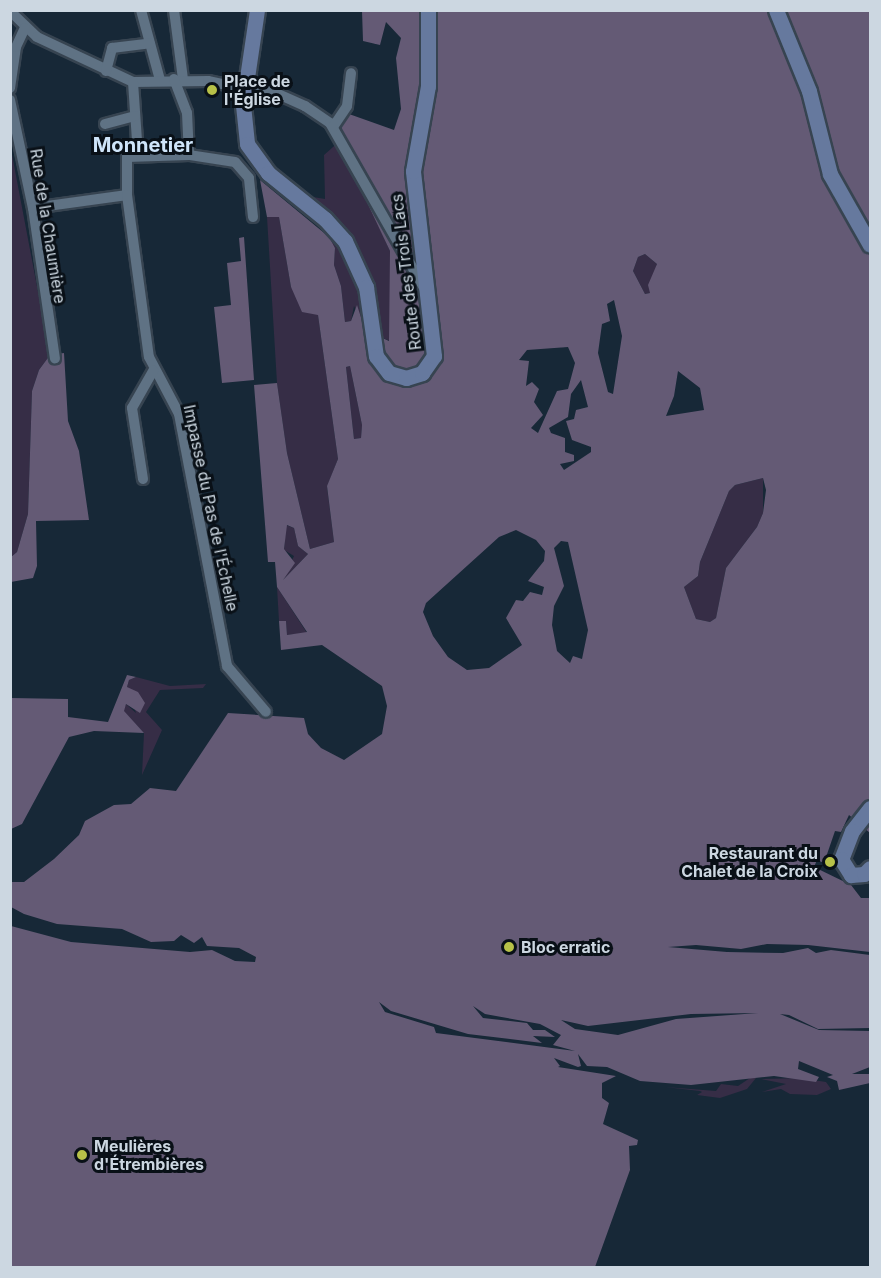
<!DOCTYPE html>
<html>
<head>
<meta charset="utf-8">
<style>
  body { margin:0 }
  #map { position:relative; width:881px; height:1278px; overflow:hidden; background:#172837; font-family:Inter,sans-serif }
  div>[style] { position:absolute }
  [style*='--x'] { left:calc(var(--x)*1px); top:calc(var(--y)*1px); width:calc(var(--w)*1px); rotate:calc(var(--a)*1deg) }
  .green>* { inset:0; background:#362d46 }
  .forest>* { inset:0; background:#645a75 }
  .roads { filter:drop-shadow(2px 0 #374451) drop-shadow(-2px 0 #374451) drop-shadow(0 2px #374451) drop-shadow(0 -2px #374451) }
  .street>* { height:10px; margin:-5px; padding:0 5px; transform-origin:5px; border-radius:5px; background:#5f7284 }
  .secondary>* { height:15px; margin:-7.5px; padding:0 7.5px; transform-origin:7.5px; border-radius:7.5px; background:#66799e }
  .dots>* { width:16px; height:16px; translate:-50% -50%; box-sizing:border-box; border:3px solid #091017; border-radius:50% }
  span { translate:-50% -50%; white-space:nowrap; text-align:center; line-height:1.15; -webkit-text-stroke:6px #091017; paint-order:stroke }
  .poi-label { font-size:16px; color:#ccd7e1; font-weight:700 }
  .left { translate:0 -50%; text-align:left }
  .right { translate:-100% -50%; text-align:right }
  .street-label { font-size:16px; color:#ccd7e1 }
  .quarter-label { font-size:20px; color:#cfe5fa; font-weight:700 }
  .frame { position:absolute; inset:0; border:12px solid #ccd7e1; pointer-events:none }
</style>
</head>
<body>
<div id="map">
  <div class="green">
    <i style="clip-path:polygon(341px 140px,390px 251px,390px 341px,383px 338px,375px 286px,355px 241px,313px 197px,325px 199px,324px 155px)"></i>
    <i style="clip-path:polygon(10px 144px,50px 355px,39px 370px,32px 391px,28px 514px,17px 552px,11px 557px)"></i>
    <i style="clip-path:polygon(307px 210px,339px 243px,360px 290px,365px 330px,354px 306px,351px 321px,345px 322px,341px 286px,334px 265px,335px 248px,321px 227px,304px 214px)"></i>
    <i style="clip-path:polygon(267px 217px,279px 217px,291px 287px,318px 315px,338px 459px,327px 487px,334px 542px,310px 549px,287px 453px,277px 383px)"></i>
    <i style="clip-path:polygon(645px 254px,657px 264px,650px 293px,645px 294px,633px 271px,638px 257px)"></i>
    <i style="clip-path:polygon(350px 366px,362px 425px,361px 438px,354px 439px,346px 367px)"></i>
    <i style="clip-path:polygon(763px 478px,763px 513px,757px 527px,726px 568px,716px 618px,710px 622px,696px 619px,684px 587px,698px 576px,700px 562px,729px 491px,735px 485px)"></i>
    <i style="clip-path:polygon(286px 525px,294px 528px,298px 546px,308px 554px,282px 581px,294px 556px,284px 550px)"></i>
    <i style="clip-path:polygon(277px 587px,307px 633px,287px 635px,286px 621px,279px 621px)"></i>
    <i style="clip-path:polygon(136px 677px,170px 686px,206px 684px,203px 688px,160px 690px,146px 712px,162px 730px,142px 775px,144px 733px,123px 711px,126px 704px,136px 713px,127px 687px,129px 680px)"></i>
    <i style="clip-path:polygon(750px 1078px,756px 1078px,747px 1089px,720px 1098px,697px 1095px,702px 1092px,700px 1091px,665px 1087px,716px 1091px,721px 1084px,738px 1086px)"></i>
    <i style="clip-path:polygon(800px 1078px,826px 1082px,831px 1089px,817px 1095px,790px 1094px,781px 1089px,762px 1092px,786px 1084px,761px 1079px)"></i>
  </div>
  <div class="forest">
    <i style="clip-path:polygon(evenodd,362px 11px,870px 11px,870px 833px,849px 815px,841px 832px,835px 831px,824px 863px,817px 860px,814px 867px,851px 885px,861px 898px,870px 898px,870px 952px,808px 945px,767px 944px,741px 949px,696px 945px,668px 947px,727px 952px,783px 953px,808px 948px,816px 953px,831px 950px,870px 955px,870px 1028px,818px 1029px,789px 1015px,780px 1014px,819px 1030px,870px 1031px,870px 1067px,852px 1074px,870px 1074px,870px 1083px,839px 1090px,837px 1081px,827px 1077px,833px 1075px,799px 1061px,798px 1069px,819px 1077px,816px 1082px,774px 1076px,691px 1085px,640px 1081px,607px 1067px,587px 1066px,578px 1054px,581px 1066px,578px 1067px,554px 1058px,560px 1066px,558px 1067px,616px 1076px,602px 1083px,602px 1098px,609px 1103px,603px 1124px,638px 1140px,637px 1145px,629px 1146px,630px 1170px,595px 1267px,11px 1267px,11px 926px,71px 942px,190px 952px,212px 950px,235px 961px,255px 962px,256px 957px,239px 948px,207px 946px,202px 937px,194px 943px,181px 935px,174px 941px,151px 942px,122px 929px,57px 924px,24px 914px,11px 907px,11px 882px,24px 882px,54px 859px,79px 835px,85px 821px,114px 805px,131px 804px,150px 788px,176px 791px,228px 713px,304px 718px,308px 734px,321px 748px,344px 760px,382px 734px,387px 706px,382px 686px,322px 645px,281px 650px,279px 621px,286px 621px,287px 635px,307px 632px,277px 587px,275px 562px,268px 562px,254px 385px,277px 383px,287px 453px,310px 549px,334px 542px,327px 486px,338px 459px,318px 315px,302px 312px,291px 287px,279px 217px,267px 217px,260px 180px,329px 237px,335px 248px,334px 265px,341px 286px,345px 322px,351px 321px,357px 305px,365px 330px,389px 341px,390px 251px,348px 162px,341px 126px,349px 114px,394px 130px,401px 109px,396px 58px,401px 38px,386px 22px,380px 45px,363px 41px,362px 11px,645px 254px,657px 264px,648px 285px,650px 293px,645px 294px,633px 271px,638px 257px,645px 254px,362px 11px,614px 300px,622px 336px,613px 394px,608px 392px,598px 353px,602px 324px,610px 321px,607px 304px,614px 300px,362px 11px,568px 347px,575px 363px,568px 389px,557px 391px,538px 433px,531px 428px,543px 415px,534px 402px,539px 389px,532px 382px,526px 386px,529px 361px,519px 360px,527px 350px,568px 347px,362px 11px,350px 366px,362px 425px,361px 438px,354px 439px,346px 367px,350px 366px,362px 11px,678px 371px,700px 388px,704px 410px,666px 416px,674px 396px,678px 371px,362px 11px,581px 380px,588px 407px,576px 410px,574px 419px,566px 421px,572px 440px,591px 447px,591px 452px,564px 470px,560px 464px,574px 461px,574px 455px,565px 452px,565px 438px,551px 433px,549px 428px,568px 417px,571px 394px,581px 380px,362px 11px,763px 478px,766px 490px,763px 513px,757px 527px,726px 568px,716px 618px,710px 622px,696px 619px,684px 587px,698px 576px,700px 562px,729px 491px,735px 485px,763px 478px,362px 11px,287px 525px,294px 528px,298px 546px,308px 554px,283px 580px,295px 563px,284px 549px,287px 525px,362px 11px,516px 530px,536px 540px,545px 551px,544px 561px,528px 581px,544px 587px,542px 595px,530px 592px,523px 601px,516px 600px,506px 618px,522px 645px,489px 668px,467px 670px,448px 657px,433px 636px,423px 612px,426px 603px,499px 537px,516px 530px,362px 11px,561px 541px,568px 542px,588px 630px,582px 659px,573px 656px,570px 663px,557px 651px,552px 625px,554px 606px,564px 586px,554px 548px,561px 541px,362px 11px,379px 1002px,391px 1011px,468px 1034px,542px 1043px,533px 1036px,555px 1037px,545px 1030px,533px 1030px,527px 1023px,483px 1018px,473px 1006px,485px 1014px,540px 1024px,561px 1035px,553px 1045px,575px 1051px,436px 1033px,434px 1027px,385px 1012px,379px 1002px,362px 11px,758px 1013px,676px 1019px,618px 1035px,575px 1029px,561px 1020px,588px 1026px,691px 1014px,758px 1013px)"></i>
    <i style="clip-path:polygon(244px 237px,254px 380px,222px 383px,214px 307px,231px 305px,227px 263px,241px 261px,239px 238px)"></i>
    <i style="clip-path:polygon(64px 353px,68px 421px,79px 451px,89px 520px,36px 521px,37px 566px,33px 578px,11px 582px,11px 557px,17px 552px,28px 514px,32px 391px,39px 370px,50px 355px)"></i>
    <i style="clip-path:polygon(127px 675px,136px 677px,129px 680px,127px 687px,138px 692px,145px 703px,140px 713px,126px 704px,124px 711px,144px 733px,94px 731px,69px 737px,22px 824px,11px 829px,11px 698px,68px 699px,68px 717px,108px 722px)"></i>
  </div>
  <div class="roads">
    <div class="street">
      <i style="--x:141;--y:10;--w:73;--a:74.8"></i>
      <i style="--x:174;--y:10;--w:70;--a:82.6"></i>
      <i style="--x:10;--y:11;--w:37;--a:44"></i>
      <i style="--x:37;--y:37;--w:106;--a:25.1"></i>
      <i style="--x:133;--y:82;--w:75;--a:-0.8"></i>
      <i style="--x:208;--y:81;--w:39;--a:12"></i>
      <i style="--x:106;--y:71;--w:24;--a:-75"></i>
      <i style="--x:112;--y:48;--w:38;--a:-7"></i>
      <i style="--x:174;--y:79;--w:36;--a:69"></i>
      <i style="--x:187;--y:113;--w:42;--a:87.3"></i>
      <i style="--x:249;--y:81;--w:61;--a:24.1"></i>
      <i style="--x:305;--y:106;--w:30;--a:34"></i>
      <i style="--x:330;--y:123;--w:190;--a:60.3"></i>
      <i style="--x:133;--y:82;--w:73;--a:86.1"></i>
      <i style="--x:10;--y:88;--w:41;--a:-81.7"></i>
      <i style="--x:16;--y:47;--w:21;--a:-65"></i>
      <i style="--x:10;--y:100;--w:110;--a:78"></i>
      <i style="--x:33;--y:208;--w:152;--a:81.7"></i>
      <i style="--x:105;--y:124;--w:31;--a:-15"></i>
      <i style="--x:333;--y:127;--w:25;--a:-56"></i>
      <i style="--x:347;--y:106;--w:33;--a:-83"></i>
      <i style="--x:33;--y:208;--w:95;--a:-7.9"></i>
      <i style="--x:253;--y:217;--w:39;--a:-96"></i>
      <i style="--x:249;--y:178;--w:21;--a:-131"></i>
      <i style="--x:235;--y:162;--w:47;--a:-171.3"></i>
      <i style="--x:189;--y:155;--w:62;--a:178.2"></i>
      <i style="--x:127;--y:157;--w:38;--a:90"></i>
      <i style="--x:127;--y:195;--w:163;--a:82.3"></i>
      <i style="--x:149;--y:357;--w:64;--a:62.2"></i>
      <i style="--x:179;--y:414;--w:257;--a:79.2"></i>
      <i style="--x:227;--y:666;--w:60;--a:49.7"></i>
      <i style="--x:143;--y:479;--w:72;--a:-98.8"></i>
      <i style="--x:132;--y:408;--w:43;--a:-60.4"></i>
    </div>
    <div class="secondary">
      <i style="--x:257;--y:10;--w:96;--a:98.4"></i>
      <i style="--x:243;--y:105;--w:39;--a:84"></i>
      <i style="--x:247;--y:144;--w:36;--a:54"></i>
      <i style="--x:268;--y:173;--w:73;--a:38.9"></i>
      <i style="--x:325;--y:219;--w:30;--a:48"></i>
      <i style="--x:345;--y:241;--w:51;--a:65.5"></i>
      <i style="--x:366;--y:287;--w:70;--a:81.8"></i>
      <i style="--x:376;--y:356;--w:21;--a:53"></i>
      <i style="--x:389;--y:373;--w:18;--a:16"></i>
      <i style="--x:406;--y:378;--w:17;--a:-17"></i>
      <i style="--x:422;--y:373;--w:21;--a:-55"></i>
      <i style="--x:434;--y:356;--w:186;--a:-96.5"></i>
      <i style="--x:413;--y:171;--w:86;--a:-80"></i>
      <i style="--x:428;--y:86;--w:76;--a:-90"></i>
      <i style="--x:776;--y:10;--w:87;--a:67.8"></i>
      <i style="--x:809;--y:91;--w:86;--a:75.8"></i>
      <i style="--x:830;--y:174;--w:81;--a:60.6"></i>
      <i style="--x:870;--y:808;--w:29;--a:128"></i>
      <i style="--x:852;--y:831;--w:30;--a:111"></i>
      <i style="--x:841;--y:859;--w:19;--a:58"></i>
      <i style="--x:851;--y:875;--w:13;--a:-4"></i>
      <i style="--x:864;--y:874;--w:8;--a:-45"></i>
    </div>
  </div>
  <div class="dots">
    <i style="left:212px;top:90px;background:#b7c148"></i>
    <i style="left:830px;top:862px;background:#b7c148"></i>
    <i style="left:509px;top:947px;background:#b7c148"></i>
    <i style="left:82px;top:1155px;background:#b7c148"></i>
  </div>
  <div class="poi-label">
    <span class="left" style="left:224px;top:90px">Place de<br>l'Église</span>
    <span class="right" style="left:818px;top:862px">Restaurant du<br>Chalet de la Croix</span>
    <span class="left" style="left:521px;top:947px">Bloc erratic</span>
    <span class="left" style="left:94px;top:1155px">Meulières<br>d'Étrembières</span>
  </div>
  <div class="street-label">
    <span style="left:48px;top:226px;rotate:81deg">Rue de la Chaumière</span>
    <span style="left:406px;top:272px;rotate:-97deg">Route des Trois Lacs</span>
    <span style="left:211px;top:508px;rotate:78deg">Impasse du Pas de l'Échelle</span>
  </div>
  <div class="quarter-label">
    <span style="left:143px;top:145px">Monnetier</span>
  </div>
  <div class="frame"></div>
</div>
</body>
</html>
